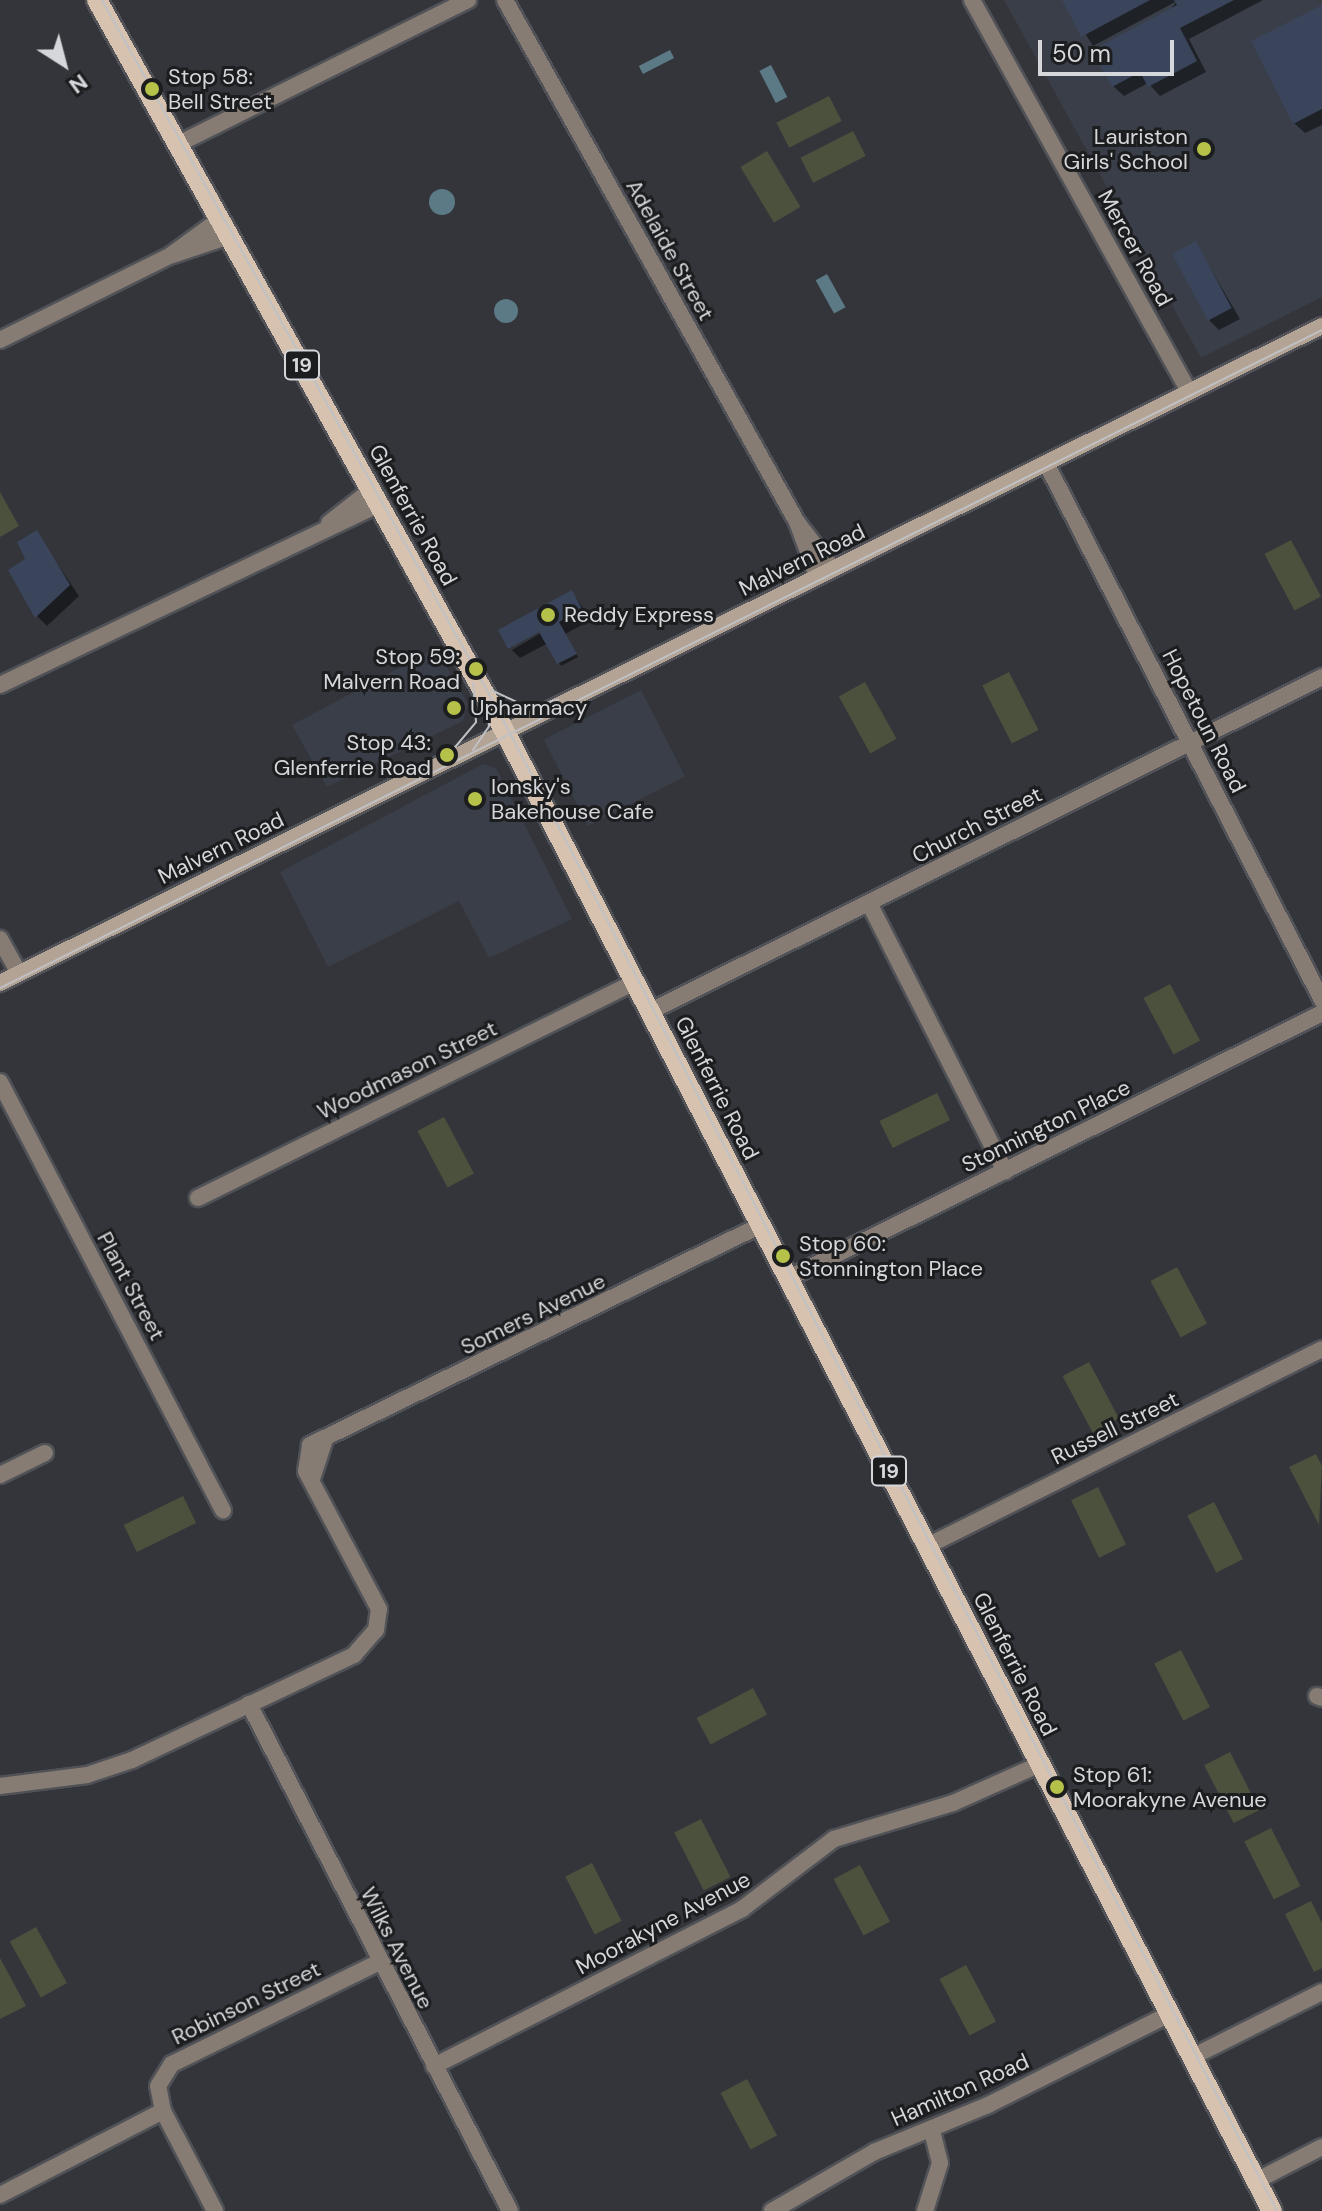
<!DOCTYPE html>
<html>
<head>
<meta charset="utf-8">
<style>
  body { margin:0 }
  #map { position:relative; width:1322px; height:2211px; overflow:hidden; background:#33353a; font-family:"DM Sans",sans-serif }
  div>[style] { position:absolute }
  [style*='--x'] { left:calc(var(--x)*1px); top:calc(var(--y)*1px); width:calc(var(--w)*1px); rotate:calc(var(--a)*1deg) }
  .built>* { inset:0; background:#393e48; transform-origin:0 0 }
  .green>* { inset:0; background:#4b513c; transform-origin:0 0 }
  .water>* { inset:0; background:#5b7a86; transform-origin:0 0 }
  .round { border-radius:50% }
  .shadow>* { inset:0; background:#0007 }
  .building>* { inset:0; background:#3a455b; transform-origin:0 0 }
  .roads { filter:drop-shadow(2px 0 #505257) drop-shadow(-2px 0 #505257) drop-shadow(0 2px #505257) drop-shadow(0 -2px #505257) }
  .minor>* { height:16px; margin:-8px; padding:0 8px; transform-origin:8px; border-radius:8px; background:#867c73 }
  .secondary>* { height:16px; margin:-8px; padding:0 8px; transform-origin:8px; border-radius:8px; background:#b3a395 }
  .primary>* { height:20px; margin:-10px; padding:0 10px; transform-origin:10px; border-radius:10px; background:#d6c2af }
  .tram>* { height:2px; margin:-1px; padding:0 1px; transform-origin:1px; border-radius:1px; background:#c0c1c5 }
  .dots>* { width:22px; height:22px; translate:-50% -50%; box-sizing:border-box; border:4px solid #1c1d1f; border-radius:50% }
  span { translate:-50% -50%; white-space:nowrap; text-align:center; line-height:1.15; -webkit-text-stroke:6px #1c1d1f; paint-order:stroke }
  .shield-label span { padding:2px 6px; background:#1c1d1f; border:2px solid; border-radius:6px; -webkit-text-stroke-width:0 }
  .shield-label { font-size:20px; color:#d6d7db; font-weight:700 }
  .poi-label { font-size:22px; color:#d6d7db }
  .left { translate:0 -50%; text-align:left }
  .right { translate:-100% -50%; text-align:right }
  .street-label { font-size:22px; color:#d6d7db }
  .north { position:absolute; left:24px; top:24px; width:80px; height:80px; -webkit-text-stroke:6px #1c1d1f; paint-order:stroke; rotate:144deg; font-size:22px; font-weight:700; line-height:32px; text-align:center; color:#d6d7db }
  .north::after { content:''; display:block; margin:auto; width:28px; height:36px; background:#d6d7db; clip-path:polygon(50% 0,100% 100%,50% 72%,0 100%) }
  .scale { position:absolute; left:1038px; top:40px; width:136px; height:36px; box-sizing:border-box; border:4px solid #d6d7db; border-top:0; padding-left:10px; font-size:24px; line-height:28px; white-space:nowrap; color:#d6d7db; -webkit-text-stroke:6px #1c1d1f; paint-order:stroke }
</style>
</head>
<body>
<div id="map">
  <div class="built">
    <i style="clip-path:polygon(1004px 0,1322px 0,1322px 297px,1201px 358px)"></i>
    <i style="clip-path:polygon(436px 648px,468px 704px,463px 721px,327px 787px,292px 725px)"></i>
    <i style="left:641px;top:690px;width:97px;height:109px;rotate:63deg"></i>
    <i style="clip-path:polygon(483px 764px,496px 768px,572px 919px,489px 958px,459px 901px,328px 967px,280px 872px)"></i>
  </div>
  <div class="green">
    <i style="left:829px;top:96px;width:28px;height:59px;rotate:63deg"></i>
    <i style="left:853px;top:131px;width:28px;height:59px;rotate:63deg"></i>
    <i style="left:767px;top:151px;width:65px;height:31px;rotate:59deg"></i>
    <i style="clip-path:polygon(0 492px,19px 526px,0 537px)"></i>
    <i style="left:1291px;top:540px;width:64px;height:30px;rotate:62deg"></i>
    <i style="left:1009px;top:672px;width:65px;height:30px;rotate:63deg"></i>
    <i style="left:865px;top:682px;width:65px;height:30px;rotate:61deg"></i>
    <i style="left:1170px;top:984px;width:64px;height:30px;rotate:62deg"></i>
    <i style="left:937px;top:1093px;width:30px;height:64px;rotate:64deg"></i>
    <i style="left:444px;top:1117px;width:64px;height:30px;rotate:62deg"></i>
    <i style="left:1177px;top:1267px;width:64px;height:30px;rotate:62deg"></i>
    <i style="left:1089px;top:1362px;width:64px;height:30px;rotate:62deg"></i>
    <i style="clip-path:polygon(1316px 1454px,1322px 1466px,1319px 1525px,1289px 1467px)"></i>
    <i style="left:1098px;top:1487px;width:64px;height:30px;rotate:64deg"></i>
    <i style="left:183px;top:1496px;width:30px;height:66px;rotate:64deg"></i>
    <i style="left:1214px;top:1502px;width:64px;height:30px;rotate:63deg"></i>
    <i style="left:1181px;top:1650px;width:64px;height:30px;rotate:63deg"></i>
    <i style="left:753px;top:1688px;width:30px;height:64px;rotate:62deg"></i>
    <i style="left:1230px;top:1752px;width:65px;height:29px;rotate:63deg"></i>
    <i style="left:701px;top:1819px;width:65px;height:30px;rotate:63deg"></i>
    <i style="left:1271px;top:1828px;width:65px;height:30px;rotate:63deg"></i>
    <i style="left:592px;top:1863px;width:65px;height:30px;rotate:63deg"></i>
    <i style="left:860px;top:1865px;width:64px;height:30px;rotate:62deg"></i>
    <i style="clip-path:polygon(1311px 1901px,1322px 1923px,1322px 1968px,1314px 1972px,1285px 1914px)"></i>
    <i style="left:36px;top:1927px;width:64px;height:30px;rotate:61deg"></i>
    <i style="clip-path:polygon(0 1958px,26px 2006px,0 2019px)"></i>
    <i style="left:966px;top:1965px;width:64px;height:30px;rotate:62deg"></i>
    <i style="left:747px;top:2079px;width:64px;height:30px;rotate:62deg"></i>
  </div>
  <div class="water">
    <i style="left:670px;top:50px;width:9px;height:35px;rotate:63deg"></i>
    <i style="left:771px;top:65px;width:36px;height:13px;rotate:63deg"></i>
    <i class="round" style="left:429px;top:189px;width:26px;height:26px"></i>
    <i style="left:827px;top:274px;width:38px;height:13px;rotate:61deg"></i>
    <i class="round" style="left:494px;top:299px;width:24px;height:24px"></i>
  </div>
  <div class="shadow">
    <i style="clip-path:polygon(1064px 0,1263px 0,1189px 39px,1206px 72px,1160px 96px,1148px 83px,1124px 96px,1113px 86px,1177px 1px,1093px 46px)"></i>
    <i style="clip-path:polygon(1322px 7px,1322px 125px,1305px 133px,1294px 123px)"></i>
    <i style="clip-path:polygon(1196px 244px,1240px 319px,1219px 330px,1208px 319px)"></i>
    <i style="clip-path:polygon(36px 533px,79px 596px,47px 626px,37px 616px)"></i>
    <i style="clip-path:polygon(572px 592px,591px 620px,565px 634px,578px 657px,561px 666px,548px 643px,520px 658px,512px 650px,541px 633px)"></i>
  </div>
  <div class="building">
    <i style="clip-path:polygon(1062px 0,1150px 0,1081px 37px)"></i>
    <i style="clip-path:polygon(1174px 0,1234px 0,1180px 28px,1197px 61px,1148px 87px,1140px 72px,1112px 87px,1092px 50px,1177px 5px)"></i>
    <i style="clip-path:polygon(1322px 5px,1322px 109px,1293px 124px,1251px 41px)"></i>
    <i style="left:1196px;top:241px;width:76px;height:27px;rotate:62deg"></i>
    <i style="clip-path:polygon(37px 530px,70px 585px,35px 618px,8px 570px,25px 559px,17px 542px)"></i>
    <i style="clip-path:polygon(572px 590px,582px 609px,559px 622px,577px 654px,557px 664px,539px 632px,508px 649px,498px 630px)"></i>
  </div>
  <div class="roads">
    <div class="minor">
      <i style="--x:505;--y:0;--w:598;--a:60.78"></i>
      <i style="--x:797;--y:522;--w:58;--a:69.7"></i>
      <i style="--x:972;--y:0;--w:448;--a:61"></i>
      <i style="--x:178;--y:144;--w:324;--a:-26.4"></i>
      <i style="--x:173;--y:255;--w:59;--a:-18.7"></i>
      <i style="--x:0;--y:340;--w:191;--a:-26.4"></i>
      <i style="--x:171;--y:255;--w:61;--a:-36.3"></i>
      <i style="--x:1046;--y:463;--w:604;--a:62.8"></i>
      <i style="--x:797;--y:522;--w:59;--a:52.5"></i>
      <i style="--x:329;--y:523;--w:53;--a:-38.2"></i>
      <i style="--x:0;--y:685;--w:421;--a:-25.5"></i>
      <i style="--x:869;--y:903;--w:301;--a:63.1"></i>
      <i style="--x:0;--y:939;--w:39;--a:61"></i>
      <i style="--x:651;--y:1011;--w:750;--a:-26.46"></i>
      <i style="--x:0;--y:1082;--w:483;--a:62.5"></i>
      <i style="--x:198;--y:1198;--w:487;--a:-26.3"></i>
      <i style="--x:789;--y:1278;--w:595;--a:-26.44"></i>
      <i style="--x:0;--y:1475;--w:50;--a:-26.1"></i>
      <i style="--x:313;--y:1476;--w:36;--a:-72"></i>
      <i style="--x:927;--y:1546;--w:441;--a:-26.5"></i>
      <i style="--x:1317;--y:1696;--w:5;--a:22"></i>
      <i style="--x:249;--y:1704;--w:570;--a:62.76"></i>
      <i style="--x:0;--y:1786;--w:88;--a:-7.2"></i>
      <i style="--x:87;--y:1775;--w:47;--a:-18.4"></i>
      <i style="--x:132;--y:1760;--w:246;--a:-25.3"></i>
      <i style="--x:354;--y:1655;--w:33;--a:-49"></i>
      <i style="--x:376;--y:1630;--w:21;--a:-82"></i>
      <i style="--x:379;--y:1609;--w:156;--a:-117.9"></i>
      <i style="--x:306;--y:1471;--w:26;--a:-81"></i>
      <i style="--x:310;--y:1445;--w:502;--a:-26"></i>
      <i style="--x:1192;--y:2057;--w:145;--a:-26.6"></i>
      <i style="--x:434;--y:2066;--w:346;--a:-27"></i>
      <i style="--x:742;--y:1909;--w:116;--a:-37.3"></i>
      <i style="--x:834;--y:1839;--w:124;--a:-16.8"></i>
      <i style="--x:953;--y:1803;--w:95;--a:-24.1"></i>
      <i style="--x:163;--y:2111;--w:113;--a:62.5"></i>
      <i style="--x:1256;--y:2181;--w:74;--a:-27.3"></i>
      <i style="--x:0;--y:2195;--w:183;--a:-27.3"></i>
      <i style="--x:163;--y:2111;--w:25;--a:-101"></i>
      <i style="--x:158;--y:2086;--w:26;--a:-58"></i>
      <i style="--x:172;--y:2064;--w:231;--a:-26.2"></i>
      <i style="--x:772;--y:2211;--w:118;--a:-30"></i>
      <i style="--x:874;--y:2152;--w:123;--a:-22.4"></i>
      <i style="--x:988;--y:2105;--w:203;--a:-26.6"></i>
      <i style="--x:925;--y:2211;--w:50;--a:-72.6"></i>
      <i style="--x:940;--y:2163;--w:34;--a:-104"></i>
    </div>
    <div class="secondary">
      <i style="--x:0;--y:983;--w:1476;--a:-26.43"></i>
    </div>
    <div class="primary">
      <i style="--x:97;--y:0;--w:810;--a:60.81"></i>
      <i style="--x:492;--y:707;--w:1694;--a:62.59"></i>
    </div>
  </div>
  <div class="tram">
    <i style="--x:102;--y:0;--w:817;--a:60.86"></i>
    <i style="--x:500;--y:714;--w:1687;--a:62.57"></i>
    <i style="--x:491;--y:690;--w:40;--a:25"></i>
    <i style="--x:527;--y:707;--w:32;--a:-13"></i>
    <i style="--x:473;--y:750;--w:29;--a:-56"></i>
    <i style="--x:489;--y:726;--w:26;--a:-88"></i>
    <i style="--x:451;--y:752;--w:39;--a:-50"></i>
    <i style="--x:476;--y:722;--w:39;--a:-94"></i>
    <i style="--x:0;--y:988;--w:1477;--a:-26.46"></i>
  </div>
  <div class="dots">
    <i style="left:152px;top:89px;background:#b6c149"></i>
    <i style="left:1204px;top:149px;background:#b6c149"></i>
    <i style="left:548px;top:615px;background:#b6c149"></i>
    <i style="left:476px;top:669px;background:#b6c149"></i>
    <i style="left:454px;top:708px;background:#b6c149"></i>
    <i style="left:447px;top:755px;background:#b6c149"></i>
    <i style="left:475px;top:799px;background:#b6c149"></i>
    <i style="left:783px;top:1256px;background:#b6c149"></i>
    <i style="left:1057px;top:1787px;background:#b6c149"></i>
  </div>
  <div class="shield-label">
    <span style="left:302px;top:365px">19</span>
    <span style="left:889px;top:1471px">19</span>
  </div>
  <div class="poi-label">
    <span class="left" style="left:168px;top:89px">Stop 58:<br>Bell Street</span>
    <span class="right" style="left:1188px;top:149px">Lauriston<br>Girls' School</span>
    <span class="left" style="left:564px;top:615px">Reddy Express</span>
    <span class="right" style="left:460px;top:669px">Stop 59:<br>Malvern Road</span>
    <span class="left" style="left:470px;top:708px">Upharmacy</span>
    <span class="right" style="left:431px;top:755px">Stop 43:<br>Glenferrie Road</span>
    <span class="left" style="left:491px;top:799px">Ionsky's<br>Bakehouse Cafe</span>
    <span class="left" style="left:799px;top:1256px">Stop 60:<br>Stonnington Place</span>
    <span class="left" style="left:1073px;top:1787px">Stop 61:<br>Moorakyne Avenue</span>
  </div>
  <div class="street-label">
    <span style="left:1135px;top:248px;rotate:61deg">Mercer Road</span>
    <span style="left:670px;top:250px;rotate:61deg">Adelaide Street</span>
    <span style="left:413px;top:515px;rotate:61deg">Glenferrie Road</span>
    <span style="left:802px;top:560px;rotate:-26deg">Malvern Road</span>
    <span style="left:1204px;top:721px;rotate:63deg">Hopetoun Road</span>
    <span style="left:977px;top:825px;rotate:-27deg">Church Street</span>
    <span style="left:221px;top:848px;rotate:-26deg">Malvern Road</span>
    <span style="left:407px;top:1070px;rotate:-26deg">Woodmason Street</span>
    <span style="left:717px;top:1088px;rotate:63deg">Glenferrie Road</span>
    <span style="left:1046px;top:1126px;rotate:-26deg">Stonnington Place</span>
    <span style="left:131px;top:1286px;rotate:62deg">Plant Street</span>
    <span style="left:533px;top:1314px;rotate:-26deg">Somers Avenue</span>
    <span style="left:1115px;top:1428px;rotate:-26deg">Russell Street</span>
    <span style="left:1015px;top:1664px;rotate:63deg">Glenferrie Road</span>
    <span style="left:663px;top:1923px;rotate:-28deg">Moorakyne Avenue</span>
    <span style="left:397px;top:1948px;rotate:63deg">Wilks Avenue</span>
    <span style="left:246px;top:2003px;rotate:-26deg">Robinson Street</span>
    <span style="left:960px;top:2090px;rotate:-24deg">Hamilton Road</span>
  </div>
  <div class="north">N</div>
  <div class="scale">50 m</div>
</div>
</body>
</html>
